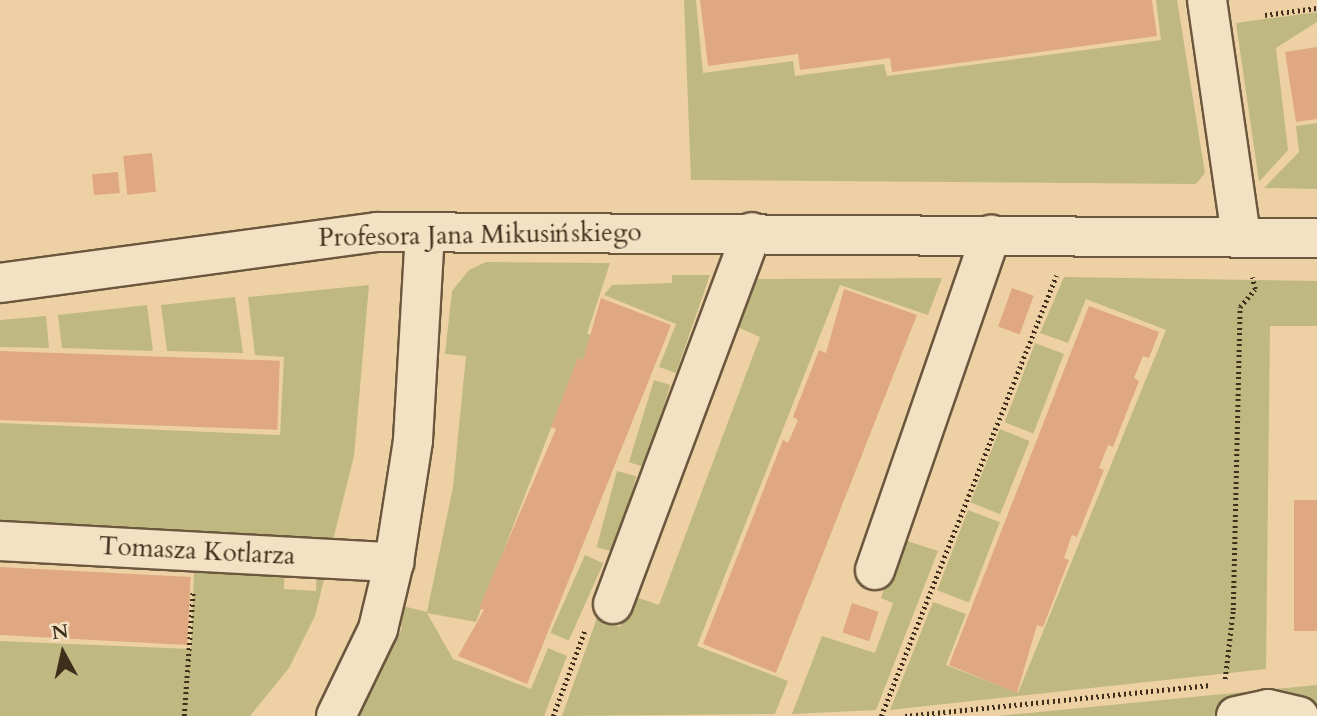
<!DOCTYPE html>
<html>
<head>
<meta charset="utf-8">
<style>
  body { margin:0 }
  #map { position:relative; width:1317px; height:716px; overflow:hidden; background:#edd1a4; font-family:Cardo,serif }
  div>[style] { position:absolute }
  [style*='--x'] { left:calc(var(--x)*1px); top:calc(var(--y)*1px); width:calc(var(--w)*1px); rotate:calc(var(--a)*1deg) }
  .green>* { inset:0; background:#bfb981; transform-origin:0 0 }
  .building>* { inset:0; background:#dfa881; transform-origin:0 0 }
  .path>* { height:4.5px; margin-top:-2.25px; transform-origin:0; background:repeating-linear-gradient(90deg,#3f2e1b 0 2px,transparent 0 5.5px) }
  .roads { filter:drop-shadow(2px 0 #6a573d) drop-shadow(-2px 0 #6a573d) drop-shadow(0 2px #6a573d) drop-shadow(0 -2px #6a573d) }
  .minor>* { height:38px; margin:-19px; padding:0 19px; transform-origin:19px; border-radius:19px; background:#f3e1c4 }
  span { translate:-50% -50%; white-space:nowrap; text-align:center; line-height:1.15; -webkit-text-stroke:6px #f3e1c4; paint-order:stroke }
  .street-label { font-size:26px; color:#3f2e1b }
  .north { position:absolute; left:28px; top:618px; width:70px; height:70px; -webkit-text-stroke:5px #f3e1c4; paint-order:stroke; rotate:352deg; font-size:19px; font-weight:700; line-height:28px; text-align:center; color:#3f2e1b }
  .north::after { content:''; display:block; margin:auto; width:24px; height:32px; background:#3f2e1b; clip-path:polygon(50% 0,100% 100%,50% 72%,0 100%) }
</style>
</head>
<body>
<div id="map">
  <div class="green">
    <i style="clip-path:polygon(684px 0,696px 0,703px 73px,793px 61px,795px 76px,884px 64px,887px 76px,1161px 40px,1156px 0,1177px 0,1205px 173px,1196px 184px,691px 180px)"></i>
    <i style="clip-path:polygon(1317px 12px,1317px 22px,1276px 48px,1288px 150px,1259px 182px,1236px 23px)"></i>
    <i style="clip-path:polygon(1317px 123px,1317px 189px,1264px 188px,1299px 152px,1296px 126px)"></i>
    <i style="clip-path:polygon(486px 262px,610px 263px,587px 334px,593px 335px,583px 360px,578px 358px,476px 622px,427px 613px,453px 659px,531px 689px,548px 648px,567px 656px,544px 716px,359px 716px,402px 628px,395px 604px,427px 612px,453px 487px,466px 356px,445px 354px,452px 291px,469px 270px)"></i>
    <i style="clip-path:polygon(672px 275px,710px 275px,676px 373px,659px 367px,676px 324px,604px 295px,612px 285px,672px 283px)"></i>
    <i style="clip-path:polygon(1064px 277px,1317px 281px,1317px 326px,1270px 326px,1266px 669px,890px 710px,933px 602px,966px 614px,946px 665px,1018px 693px,1166px 330px,1086px 299px,1068px 343px,1040px 333px)"></i>
    <i style="clip-path:polygon(942px 278px,928px 315px,840px 285px,697px 646px,788px 681px,775px 714px,562px 716px,597px 618px,620px 627px,633px 596px,659px 605px,760px 337px,735px 326px,748px 279px)"></i>
    <i style="clip-path:polygon(369px 285px,354px 456px,331px 548px,0 533px,0 423px,280px 435px,284px 357px,255px 355px,248px 297px)"></i>
    <i style="clip-path:polygon(235px 297px,243px 353px,167px 351px,161px 305px)"></i>
    <i style="clip-path:polygon(147px 305px,153px 351px,62px 348px,58px 315px)"></i>
    <i style="clip-path:polygon(46px 316px,49px 348px,0 347px,0 320px)"></i>
    <i style="left:1035px;top:343px;width:31px;height:85px;rotate:21deg"></i>
    <i style="left:654px;top:380px;width:17px;height:86px;rotate:17deg"></i>
    <i style="left:1000px;top:429px;width:32px;height:79px;rotate:22deg"></i>
    <i style="left:617px;top:471px;width:20px;height:79px;rotate:15deg"></i>
    <i style="left:968px;top:510px;width:34px;height:86px;rotate:21deg"></i>
    <i style="clip-path:polygon(901px 539px,938px 551px,876px 710px,792px 714px,822px 636px,875px 653px,893px 603px,881px 598px)"></i>
    <i style="clip-path:polygon(161px 554px,285px 561px,284px 589px,316px 591px,317px 563px,328px 563px,315px 616px,289px 668px,250px 716px,0 716px,0 641px,191px 649px,194px 572px,161px 571px)"></i>
    <i style="left:585px;top:555px;width:20px;height:85px;rotate:24deg"></i>
    <i style="clip-path:polygon(1317px 685px,1317px 716px,998px 716px)"></i>
  </div>
  <div class="building">
    <i style="clip-path:polygon(700px 0,1152px 0,1157px 36px,892px 72px,890px 58px,800px 70px,798px 54px,708px 66px)"></i>
    <i style="clip-path:polygon(1317px 47px,1317px 119px,1296px 122px,1285px 52px)"></i>
    <i style="left:152px;top:153px;width:39px;height:29px;rotate:84deg"></i>
    <i style="left:118px;top:172px;width:21px;height:26px;rotate:85deg"></i>
    <i style="left:1012px;top:288px;width:23px;height:41px;rotate:20deg"></i>
    <i style="clip-path:polygon(844px 289px,917px 315px,776px 673px,703px 644px,783px 440px,788px 443px,798px 420px,793px 417px,819px 350px,826px 353px)"></i>
    <i style="clip-path:polygon(601px 298px,671px 325px,527px 684px,458px 656px,484px 610px,479px 608px,556px 429px,551px 427px,578px 358px,583px 360px)"></i>
    <i style="clip-path:polygon(1089px 306px,1159px 332px,1149px 358px,1143px 356px,1134px 378px,1139px 381px,1113px 447px,1108px 445px,1099px 468px,1104px 470px,1077px 537px,1072px 535px,1064px 558px,1069px 560px,1043px 627px,1037px 625px,1017px 693px,949px 665px)"></i>
    <i style="left:0;top:351px;width:280px;height:69px;rotate:2deg"></i>
    <i style="left:1294px;top:500px;width:23px;height:131px"></i>
    <i style="left:0;top:567px;width:191px;height:68px;rotate:3deg"></i>
    <i style="left:852px;top:603px;width:28px;height:31px;rotate:18deg"></i>
  </div>
  <div class="path">
    <i style="--x:1265;--y:15;--w:52;--a:-7.7"></i>
    <i style="--x:1225;--y:679;--w:69;--a:-83.4"></i>
    <i style="--x:1233;--y:610;--w:303;--a:-88.7"></i>
    <i style="--x:1240;--y:307;--w:23;--a:-50"></i>
    <i style="--x:1255;--y:289;--w:12;--a:-104"></i>
    <i style="--x:184;--y:716;--w:125;--a:-85.9"></i>
    <i style="--x:553;--y:716;--w:92;--a:-69.6"></i>
    <i style="--x:881;--y:716;--w:474;--a:-68.3"></i>
    <i style="--x:905;--y:716;--w:307;--a:-5.8"></i>
  </div>
  <div class="roads">
    <div class="minor">
      <i style="--x:1207;--y:0;--w:238;--a:81.8"></i>
      <i style="--x:0;--y:283;--w:380;--a:-7.7"></i>
      <i style="--x:377;--y:232;--w:940;--a:0.37"></i>
      <i style="--x:0;--y:541;--w:395;--a:3.1"></i>
      <i style="--x:875;--y:570;--w:355;--a:-70.9"></i>
      <i style="--x:613;--y:604;--w:397;--a:-69.5"></i>
      <i style="--x:336;--y:716;--w:97;--a:-64.2"></i>
      <i style="--x:378;--y:629;--w:69;--a:-76.6"></i>
      <i style="--x:394;--y:562;--w:123;--a:-81.1"></i>
      <i style="--x:413;--y:440;--w:207;--a:-86.7"></i>
      <i style="--x:1236;--y:716;--w:33;--a:-12"></i>
      <i style="--x:1268;--y:709;--w:32;--a:13"></i>
    </div>
  </div>
  <div class="street-label">
    <span style="left:480px;top:235px;rotate:-1deg">Profesora Jana Mikusińskiego</span>
    <span style="left:197px;top:551px;rotate:3deg">Tomasza Kotlarza</span>
  </div>
  <div class="north">N</div>
</div>
</body>
</html>
